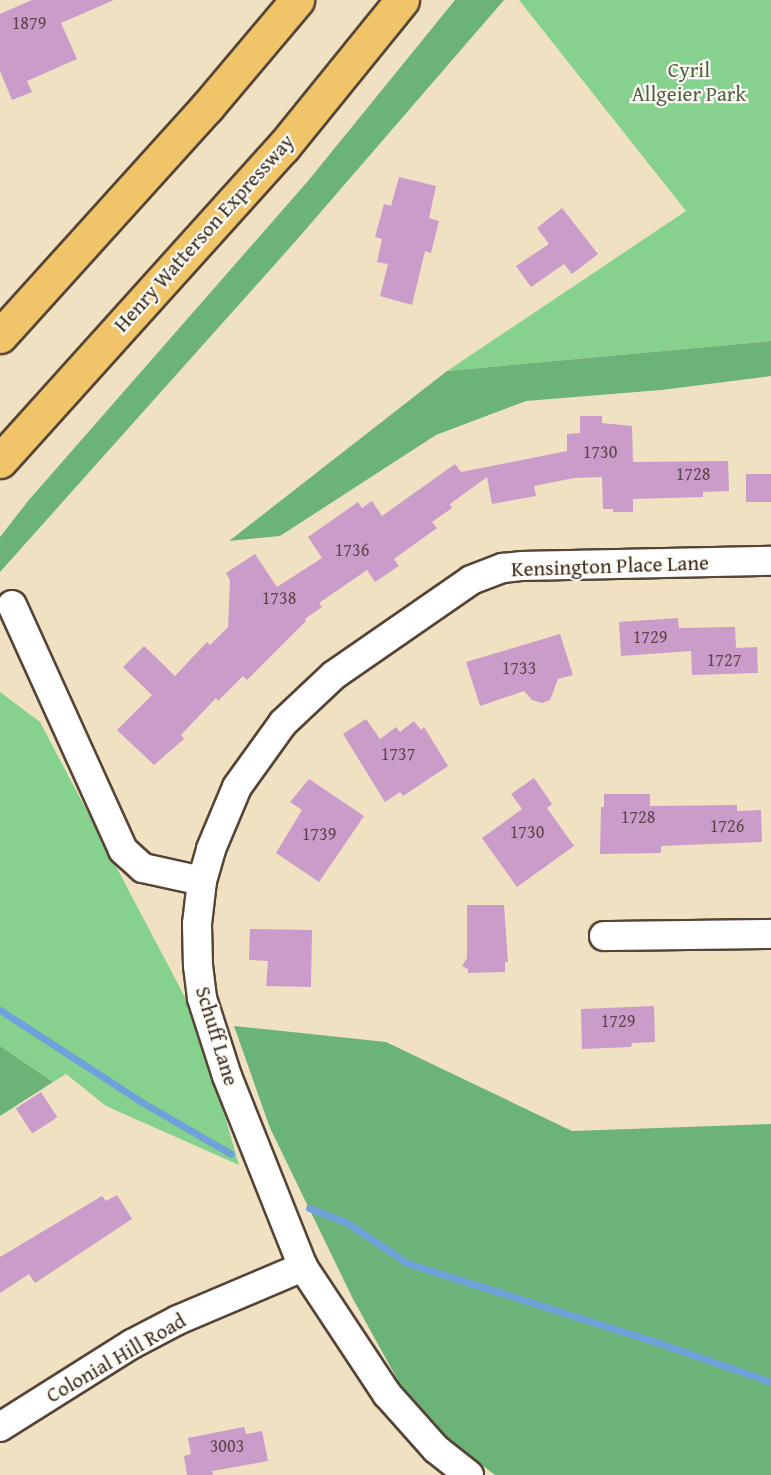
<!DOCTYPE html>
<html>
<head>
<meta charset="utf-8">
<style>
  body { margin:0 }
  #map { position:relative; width:771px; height:1475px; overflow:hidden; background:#f1e1c3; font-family:"Gentium Book Plus",serif }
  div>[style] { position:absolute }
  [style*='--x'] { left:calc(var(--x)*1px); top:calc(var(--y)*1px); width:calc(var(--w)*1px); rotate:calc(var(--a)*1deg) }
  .green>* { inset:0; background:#86d18e }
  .forest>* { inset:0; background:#6cb379 }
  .stream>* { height:7px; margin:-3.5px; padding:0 3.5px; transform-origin:3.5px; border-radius:3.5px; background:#70a1db }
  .building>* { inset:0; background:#c99cc9; transform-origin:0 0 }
  .roads { filter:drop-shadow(2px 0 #564537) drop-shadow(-2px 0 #564537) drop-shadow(0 2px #564537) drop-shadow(0 -2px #564537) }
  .street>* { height:28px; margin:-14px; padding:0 14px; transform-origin:14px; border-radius:14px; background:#fff }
  .highway>* { height:33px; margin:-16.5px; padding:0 16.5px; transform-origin:16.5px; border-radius:16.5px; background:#f0c469 }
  span { translate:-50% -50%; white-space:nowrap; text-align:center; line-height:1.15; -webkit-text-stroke:4.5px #fdfcf7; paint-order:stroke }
  .number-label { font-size:18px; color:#5e4649 }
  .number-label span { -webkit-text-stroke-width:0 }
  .park-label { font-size:21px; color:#525c40 }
  .street-label { font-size:21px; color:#3b2a1e }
</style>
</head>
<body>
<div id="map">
  <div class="green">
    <i style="clip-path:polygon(519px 0,771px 0,771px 341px,447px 371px,686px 211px)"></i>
    <i style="clip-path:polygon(0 692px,40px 722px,198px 1022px,239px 1165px,106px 1106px,66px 1074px,53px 1082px,0 1046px)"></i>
  </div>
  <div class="forest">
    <i style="clip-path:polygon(455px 0,504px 0,294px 243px,0 572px,0 537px,28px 501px,308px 181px)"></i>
    <i style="clip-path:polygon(771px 341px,771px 376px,661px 390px,526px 401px,436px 435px,280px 536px,229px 541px,447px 371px)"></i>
    <i style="clip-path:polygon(234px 1026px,386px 1042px,572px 1131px,771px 1124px,771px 1475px,495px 1475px,417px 1415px,353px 1299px,270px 1128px)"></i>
    <i style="clip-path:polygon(0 1046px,53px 1082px,0 1116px)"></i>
  </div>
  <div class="stream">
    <i style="--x:0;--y:1010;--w:167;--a:33"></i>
    <i style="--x:140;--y:1101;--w:105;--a:30.2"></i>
    <i style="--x:309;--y:1208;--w:40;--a:21"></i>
    <i style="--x:346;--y:1222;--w:73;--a:33.9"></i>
    <i style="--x:407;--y:1263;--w:264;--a:17.6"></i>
    <i style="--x:659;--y:1343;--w:119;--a:19.2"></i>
  </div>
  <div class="building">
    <i style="clip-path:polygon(32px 0,114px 0,61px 23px,77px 59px,27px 81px,32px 92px,12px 100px,0 71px,0 14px)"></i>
    <i style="clip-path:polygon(399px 177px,436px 186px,429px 218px,439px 221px,431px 253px,425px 251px,412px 305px,380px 296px,388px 264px,377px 262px,382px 239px,375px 237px,384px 204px,391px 206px)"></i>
    <i style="clip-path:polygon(562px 208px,598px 254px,572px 274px,564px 264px,531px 287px,516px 266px,549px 244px,537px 228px)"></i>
    <i style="clip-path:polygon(580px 416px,602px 416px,602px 423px,632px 426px,633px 462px,728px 461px,729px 491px,703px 492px,703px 497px,633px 499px,633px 512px,613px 512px,613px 509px,603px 509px,602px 477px,574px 478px,534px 486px,536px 496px,492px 504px,487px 477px,450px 504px,452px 508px,432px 522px,437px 528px,394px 559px,399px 566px,375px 582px,367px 570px,319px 603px,322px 607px,305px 619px,306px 621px,247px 680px,243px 676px,218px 701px,216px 698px,181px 735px,184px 739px,154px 765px,117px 730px,152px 695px,123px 667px,144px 646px,175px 676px,207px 642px,210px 645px,228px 627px,230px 580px,226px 573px,255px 554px,277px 587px,322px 558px,308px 537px,358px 502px,362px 508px,372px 501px,382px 516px,455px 464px,461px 472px,567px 451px,567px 434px,580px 433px)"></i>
    <i style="left:771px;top:474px;width:28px;height:25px;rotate:90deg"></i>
    <i style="clip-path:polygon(678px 618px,679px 628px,735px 627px,736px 648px,757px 647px,758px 673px,692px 675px,691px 651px,621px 656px,619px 622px)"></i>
    <i style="clip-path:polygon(560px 634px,573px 675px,558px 679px,550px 700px,542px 703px,532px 700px,524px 691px,480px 706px,466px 662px)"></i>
    <i style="clip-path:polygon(366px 719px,380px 739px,396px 727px,400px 732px,414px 721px,421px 730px,424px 727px,448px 766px,403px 796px,400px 792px,385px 802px,343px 734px)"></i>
    <i style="clip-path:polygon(534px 778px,552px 804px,547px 808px,574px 846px,517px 887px,482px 838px,522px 809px,511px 794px)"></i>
    <i style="clip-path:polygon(309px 779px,364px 816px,319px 882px,276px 853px,302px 810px,290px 802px)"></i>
    <i style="clip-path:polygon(604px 794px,650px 794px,650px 806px,737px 805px,737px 811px,761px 810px,762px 842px,661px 846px,661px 853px,600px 854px,601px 807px,604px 807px)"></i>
    <i style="clip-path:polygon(467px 905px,504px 905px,508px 962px,505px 962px,505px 972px,468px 973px,468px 969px,462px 966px,467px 958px)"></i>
    <i style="clip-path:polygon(250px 929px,312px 930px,311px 987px,266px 986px,268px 961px,249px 960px)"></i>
    <i style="clip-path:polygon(654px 1006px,655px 1042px,632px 1043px,631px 1047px,582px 1049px,581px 1009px)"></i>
    <i style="left:41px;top:1092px;width:30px;height:30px;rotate:57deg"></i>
    <i style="clip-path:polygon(117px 1195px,132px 1219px,35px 1283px,29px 1274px,0 1293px,0 1257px,102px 1196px,106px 1201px)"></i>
    <i style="clip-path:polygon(244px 1427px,246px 1434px,262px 1431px,268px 1461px,212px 1471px,213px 1475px,187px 1475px,184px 1456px,191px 1454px,188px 1438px)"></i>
  </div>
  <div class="roads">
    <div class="street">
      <i style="--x:12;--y:605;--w:269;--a:65.6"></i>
      <i style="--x:123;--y:850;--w:27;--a:42"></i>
      <i style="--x:143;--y:868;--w:60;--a:12.4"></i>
      <i style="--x:604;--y:936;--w:167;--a:-0.7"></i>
      <i style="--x:0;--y:1427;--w:156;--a:-32.2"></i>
      <i style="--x:132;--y:1344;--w:52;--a:-27.6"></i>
      <i style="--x:178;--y:1320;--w:136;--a:-23"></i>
      <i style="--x:469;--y:1475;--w:42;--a:-141.8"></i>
      <i style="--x:436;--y:1449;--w:74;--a:-131.7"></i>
      <i style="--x:387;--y:1394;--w:152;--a:-123.5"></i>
      <i style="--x:303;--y:1267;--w:206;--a:-111.7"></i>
      <i style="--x:227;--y:1076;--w:82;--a:-107.8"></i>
      <i style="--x:202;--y:998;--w:32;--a:-97"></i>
      <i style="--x:198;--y:966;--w:42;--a:-91.4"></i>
      <i style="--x:197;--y:924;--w:43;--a:-83.4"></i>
      <i style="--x:202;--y:881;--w:33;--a:-74"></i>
      <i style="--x:211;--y:849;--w:67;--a:-67.2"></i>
      <i style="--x:237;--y:787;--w:79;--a:-54.3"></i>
      <i style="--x:283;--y:723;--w:70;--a:-43.3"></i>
      <i style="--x:334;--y:675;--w:167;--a:-34.7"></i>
      <i style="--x:471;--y:580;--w:34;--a:-21"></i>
      <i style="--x:503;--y:568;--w:20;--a:-6"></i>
      <i style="--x:523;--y:566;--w:248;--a:-1.2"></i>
    </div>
    <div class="highway">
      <i style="--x:0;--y:336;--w:309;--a:-47.9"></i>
      <i style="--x:207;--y:107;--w:140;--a:-49.9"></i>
      <i style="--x:0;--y:461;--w:423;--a:-48"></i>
      <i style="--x:283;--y:147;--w:189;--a:-51"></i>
    </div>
  </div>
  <div class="number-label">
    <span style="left:29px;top:23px">1879</span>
    <span style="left:600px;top:452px">1730</span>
    <span style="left:693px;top:474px">1728</span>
    <span style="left:352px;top:550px">1736</span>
    <span style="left:279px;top:598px">1738</span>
    <span style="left:650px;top:637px">1729</span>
    <span style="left:724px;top:660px">1727</span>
    <span style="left:519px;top:668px">1733</span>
    <span style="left:398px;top:754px">1737</span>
    <span style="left:638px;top:817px">1728</span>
    <span style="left:727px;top:826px">1726</span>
    <span style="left:527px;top:832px">1730</span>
    <span style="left:319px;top:834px">1739</span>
    <span style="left:618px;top:1021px">1729</span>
    <span style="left:227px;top:1446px">3003</span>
  </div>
  <div class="park-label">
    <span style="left:689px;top:82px">Cyril<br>Allgeier Park</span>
  </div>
  <div class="street-label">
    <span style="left:204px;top:233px;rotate:-48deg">Henry Watterson Expressway</span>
    <span style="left:610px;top:566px;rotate:-2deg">Kensington Place Lane</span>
    <span style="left:217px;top:1036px;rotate:73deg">Schuff Lane</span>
    <span style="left:116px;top:1358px;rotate:-30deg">Colonial Hill Road</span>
  </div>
</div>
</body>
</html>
